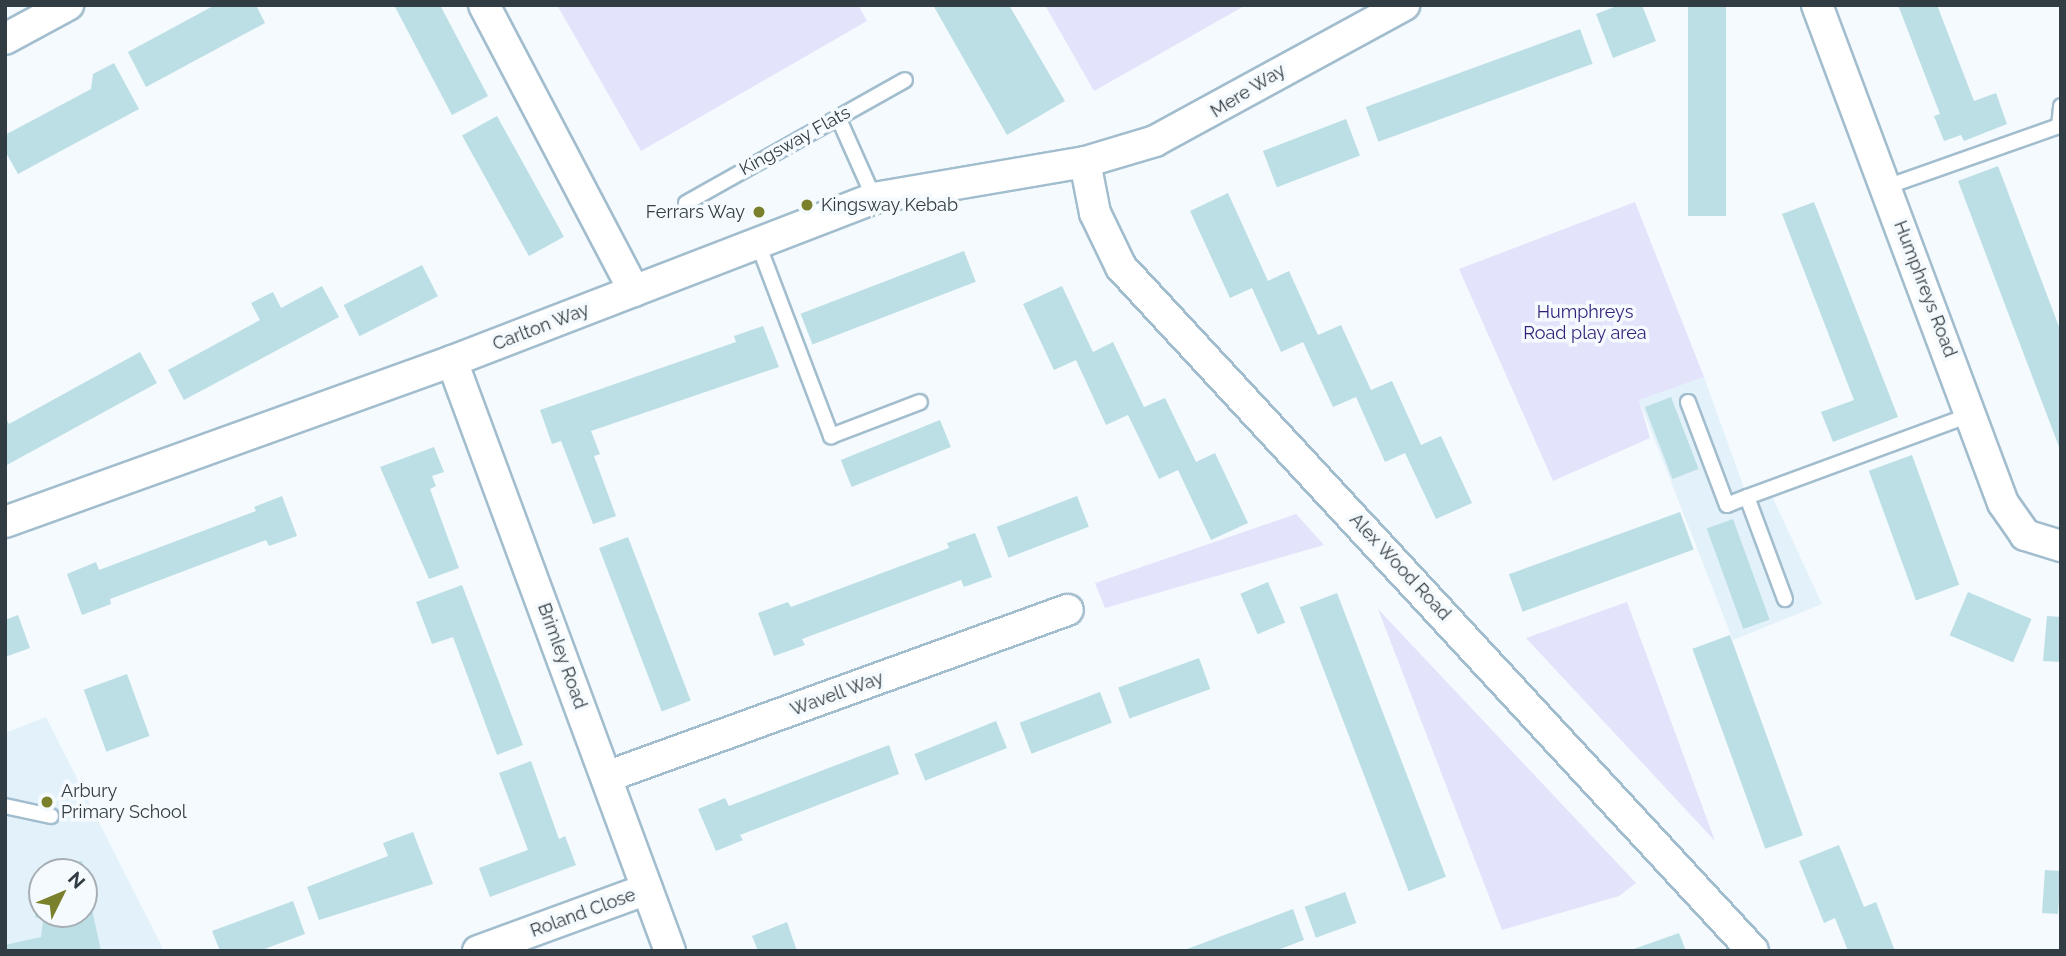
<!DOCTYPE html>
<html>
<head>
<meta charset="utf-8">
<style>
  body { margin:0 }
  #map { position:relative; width:2066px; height:956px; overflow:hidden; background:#f4fafd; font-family:Raleway,sans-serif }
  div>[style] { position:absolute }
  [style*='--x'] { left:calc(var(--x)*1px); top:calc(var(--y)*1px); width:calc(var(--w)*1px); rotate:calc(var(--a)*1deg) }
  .built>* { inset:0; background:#e3f1fa }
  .green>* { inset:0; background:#e3e3fc }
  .building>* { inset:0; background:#bcdfe6; transform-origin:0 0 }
  .roads { filter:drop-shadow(2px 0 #a2bdce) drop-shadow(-2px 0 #a2bdce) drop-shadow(0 2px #a2bdce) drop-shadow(0 -2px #a2bdce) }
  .service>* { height:14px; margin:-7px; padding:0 7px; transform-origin:7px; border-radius:7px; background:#fff }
  .minor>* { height:30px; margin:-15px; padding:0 15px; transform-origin:15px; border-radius:15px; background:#fff }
  .dots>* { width:19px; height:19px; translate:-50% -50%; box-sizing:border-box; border:4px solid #f4fafd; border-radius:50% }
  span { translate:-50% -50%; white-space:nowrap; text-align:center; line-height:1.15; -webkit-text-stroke:7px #f4fafd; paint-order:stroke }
  .street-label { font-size:18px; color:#313c43 }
  .poi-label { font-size:18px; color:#313c43 }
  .left { translate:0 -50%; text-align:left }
  .right { translate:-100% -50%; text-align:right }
  .park-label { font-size:18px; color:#321f78 }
  .frame { position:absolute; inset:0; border:7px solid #313c43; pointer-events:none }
  .north { position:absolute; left:28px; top:858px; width:70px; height:70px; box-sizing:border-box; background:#f4fafd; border:2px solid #a6aeb3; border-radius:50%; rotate:47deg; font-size:19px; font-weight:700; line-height:28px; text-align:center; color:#313c43 }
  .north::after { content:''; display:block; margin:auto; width:24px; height:32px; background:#7a802b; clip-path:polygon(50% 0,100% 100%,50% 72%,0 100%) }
</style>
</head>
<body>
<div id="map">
  <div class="built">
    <i style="clip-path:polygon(1704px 377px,1744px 488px,1765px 481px,1822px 604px,1733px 640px,1639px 400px)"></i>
    <i style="clip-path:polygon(evenodd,46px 717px,164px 951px,5px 951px,5px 733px,46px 717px,42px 872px,84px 872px,84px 914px,42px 914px,42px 872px)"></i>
  </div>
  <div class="green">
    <i style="clip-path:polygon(557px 5px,858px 5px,867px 21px,641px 151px)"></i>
    <i style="clip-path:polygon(1045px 5px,1246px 5px,1094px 91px)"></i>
    <i style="clip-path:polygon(1635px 202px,1704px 377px,1639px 400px,1650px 438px,1553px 481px,1459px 269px)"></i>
    <i style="clip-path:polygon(1296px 514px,1324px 545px,1105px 608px,1095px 583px)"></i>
    <i style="clip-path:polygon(1627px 602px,1715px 841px,1526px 638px)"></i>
    <i style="clip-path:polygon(1378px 609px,1636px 883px,1619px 896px,1502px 930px)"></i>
  </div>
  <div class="building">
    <i style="clip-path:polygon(215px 5px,256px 5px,265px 23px,146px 87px,128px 52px)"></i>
    <i style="clip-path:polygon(394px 5px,440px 5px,488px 96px,452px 115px)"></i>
    <i style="clip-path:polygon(933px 5px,1009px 5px,1065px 101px,1007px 135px)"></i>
    <i style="clip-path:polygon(1619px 5px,1642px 5px,1656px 41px,1613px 58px,1596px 14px)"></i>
    <i style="left:1688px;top:5px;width:38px;height:211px"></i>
    <i style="clip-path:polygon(1898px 5px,1937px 5px,1974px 101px,1996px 93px,2007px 124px,1964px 141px,1961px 135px,1944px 141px,1934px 116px,1940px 114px)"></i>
    <i style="left:1580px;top:29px;width:37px;height:228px;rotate:70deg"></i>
    <i style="clip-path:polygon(114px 63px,139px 109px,18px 174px,5px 151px,5px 135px,91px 89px,93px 74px)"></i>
    <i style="left:497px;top:116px;width:138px;height:40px;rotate:61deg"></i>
    <i style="left:1346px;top:119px;width:39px;height:89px;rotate:69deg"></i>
    <i style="clip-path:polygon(1998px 166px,2061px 332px,2061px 452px,1958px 181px)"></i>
    <i style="clip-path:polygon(1228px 193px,1268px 281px,1289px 271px,1318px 335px,1341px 325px,1371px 390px,1392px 381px,1421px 445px,1441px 436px,1472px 503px,1436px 519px,1405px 453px,1385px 462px,1356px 397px,1333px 407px,1303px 342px,1281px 352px,1252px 288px,1230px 298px,1190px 211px)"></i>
    <i style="clip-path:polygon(1814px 202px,1898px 417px,1833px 442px,1821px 412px,1854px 400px,1782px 214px)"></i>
    <i style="left:964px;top:251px;width:33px;height:175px;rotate:69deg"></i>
    <i style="left:422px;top:265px;width:35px;height:88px;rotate:63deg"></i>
    <i style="clip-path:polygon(322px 286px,339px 317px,184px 400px,168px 370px,260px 320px,251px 303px,273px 292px,281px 308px)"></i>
    <i style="clip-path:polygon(1062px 286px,1093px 352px,1113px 342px,1144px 407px,1165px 398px,1196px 462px,1215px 453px,1248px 523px,1211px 540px,1178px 470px,1159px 479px,1128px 415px,1106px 425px,1076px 360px,1054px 370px,1023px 304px)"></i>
    <i style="clip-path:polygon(763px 326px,779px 367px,591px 431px,600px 454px,594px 456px,616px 516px,593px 524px,561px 441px,552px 444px,540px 410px,736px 342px,734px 336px)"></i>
    <i style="clip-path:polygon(140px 352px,157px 383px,5px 466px,5px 417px,9px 424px)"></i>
    <i style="left:1671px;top:397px;width:77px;height:28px;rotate:69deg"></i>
    <i style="left:940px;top:420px;width:29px;height:107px;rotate:68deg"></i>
    <i style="clip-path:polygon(434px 447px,444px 472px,432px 476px,436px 486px,430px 489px,459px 568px,429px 579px,380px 467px)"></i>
    <i style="left:1912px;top:455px;width:138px;height:46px;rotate:70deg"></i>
    <i style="clip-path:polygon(282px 496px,297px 536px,269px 546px,266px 540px,110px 599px,111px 604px,82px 615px,67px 574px,96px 562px,99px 570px,256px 511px,254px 507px)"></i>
    <i style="left:1077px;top:496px;width:33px;height:86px;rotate:69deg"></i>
    <i style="left:1680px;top:512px;width:40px;height:182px;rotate:70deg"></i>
    <i style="left:1733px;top:519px;width:107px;height:28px;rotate:70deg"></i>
    <i style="clip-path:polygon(975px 533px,992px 577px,964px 587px,961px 580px,802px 639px,805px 645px,774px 656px,758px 613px,788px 602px,791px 607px,949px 548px,947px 543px)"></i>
    <i style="left:628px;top:537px;width:175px;height:31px;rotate:69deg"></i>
    <i style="left:1268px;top:582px;width:44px;height:30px;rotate:67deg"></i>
    <i style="clip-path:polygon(462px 585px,523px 745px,497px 755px,453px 637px,432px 644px,416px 602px)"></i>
    <i style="left:1968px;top:592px;width:69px;height:47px;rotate:23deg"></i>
    <i style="left:1337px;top:593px;width:304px;height:40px;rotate:69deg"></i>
    <i style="clip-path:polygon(18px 615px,30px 648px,5px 657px,5px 620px)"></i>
    <i style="clip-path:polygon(2047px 616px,2061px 617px,2061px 662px,2043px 661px)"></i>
    <i style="left:1730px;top:635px;width:213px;height:40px;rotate:70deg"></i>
    <i style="left:1199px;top:658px;width:33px;height:86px;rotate:70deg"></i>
    <i style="left:127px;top:674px;width:66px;height:46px;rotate:70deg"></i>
    <i style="left:1100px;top:692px;width:33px;height:86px;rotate:69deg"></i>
    <i style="left:996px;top:721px;width:29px;height:88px;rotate:68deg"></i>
    <i style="clip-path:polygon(889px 745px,899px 774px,740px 835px,743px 840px,716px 851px,698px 809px,725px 798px,729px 806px)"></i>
    <i style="clip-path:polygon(531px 761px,559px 839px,565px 836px,576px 865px,490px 897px,479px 868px,528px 850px,499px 773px)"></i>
    <i style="clip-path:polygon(413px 832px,433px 884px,319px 920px,307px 887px,388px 856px,383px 843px)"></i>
    <i style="clip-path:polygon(1839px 845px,1864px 907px,1876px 902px,1895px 951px,1848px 951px,1835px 918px,1824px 923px,1799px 861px)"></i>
    <i style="clip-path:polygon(82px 861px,84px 872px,37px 872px,37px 871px)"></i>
    <i style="left:2045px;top:870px;width:16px;height:43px;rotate:4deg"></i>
    <i style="clip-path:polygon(40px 873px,42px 914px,84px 914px,85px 877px,101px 951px,5px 951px,5px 945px,41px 937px,43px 920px,35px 917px)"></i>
    <i style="left:1345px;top:892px;width:33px;height:43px;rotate:70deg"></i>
    <i style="clip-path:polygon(293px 901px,305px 934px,259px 951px,220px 951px,212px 931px)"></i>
    <i style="clip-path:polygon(1293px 909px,1304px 940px,1275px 951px,1182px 951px)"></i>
    <i style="clip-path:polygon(787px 922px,797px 951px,758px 951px,752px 936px)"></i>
    <i style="clip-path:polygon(1679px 933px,1686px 951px,1631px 951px,1631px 950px)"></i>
  </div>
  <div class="roads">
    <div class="service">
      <i style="--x:838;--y:117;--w:89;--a:66"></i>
      <i style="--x:1886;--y:187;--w:183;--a:-19.4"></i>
      <i style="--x:2059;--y:126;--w:20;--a:-84"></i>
      <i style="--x:686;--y:203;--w:251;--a:-29.3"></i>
      <i style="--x:757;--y:241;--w:209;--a:69.2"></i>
      <i style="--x:831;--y:436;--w:95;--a:-20.9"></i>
      <i style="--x:1688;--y:402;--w:110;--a:69.3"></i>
      <i style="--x:1727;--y:505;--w:22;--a:-22"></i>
      <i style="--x:1747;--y:497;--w:109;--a:69.6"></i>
      <i style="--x:1747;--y:497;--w:241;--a:-20.2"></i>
      <i style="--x:5;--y:806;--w:47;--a:12.3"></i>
    </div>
    <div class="minor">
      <i style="--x:484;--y:5;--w:323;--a:62.3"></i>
      <i style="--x:1817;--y:5;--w:532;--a:69.52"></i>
      <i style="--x:2003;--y:503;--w:39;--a:55"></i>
      <i style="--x:2025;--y:535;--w:38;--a:17"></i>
      <i style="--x:5;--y:39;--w:72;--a:-28.4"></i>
      <i style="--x:1085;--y:162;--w:52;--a:78.9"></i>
      <i style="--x:1095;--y:213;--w:60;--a:64.3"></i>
      <i style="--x:1121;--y:267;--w:931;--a:47.26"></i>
      <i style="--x:452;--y:361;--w:629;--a:69.72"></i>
      <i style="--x:5;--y:522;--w:475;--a:-19.8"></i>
      <i style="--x:452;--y:361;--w:452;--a:-21.1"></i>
      <i style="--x:874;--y:198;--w:214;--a:-9.7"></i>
      <i style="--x:1085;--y:162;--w:73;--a:-16.7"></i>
      <i style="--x:1155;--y:141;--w:284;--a:-28.6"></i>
      <i style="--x:606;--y:777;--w:491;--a:-19.9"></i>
      <i style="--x:478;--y:951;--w:180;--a:-20.1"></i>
    </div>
  </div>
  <div class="dots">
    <i style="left:807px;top:205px;background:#7a802b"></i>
    <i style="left:759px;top:212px;background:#7a802b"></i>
    <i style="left:47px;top:802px;background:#7a802b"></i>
  </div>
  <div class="street-label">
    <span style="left:1248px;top:91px;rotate:-32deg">Mere Way</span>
    <span style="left:795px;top:141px;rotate:-29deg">Kingsway Flats</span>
    <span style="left:1925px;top:289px;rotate:69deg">Humphreys Road</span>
    <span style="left:541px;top:327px;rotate:-21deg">Carlton Way</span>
    <span style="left:1400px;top:567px;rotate:47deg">Alex Wood Road</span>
    <span style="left:562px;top:656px;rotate:70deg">Brimley Road</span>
    <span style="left:837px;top:694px;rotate:-20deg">Wavell Way</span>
    <span style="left:583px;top:913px;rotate:-20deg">Roland Close</span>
  </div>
  <div class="poi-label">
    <span class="left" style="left:821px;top:205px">Kingsway Kebab</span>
    <span class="right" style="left:745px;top:212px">Ferrars Way</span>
    <span class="left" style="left:61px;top:802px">Arbury<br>Primary School</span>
  </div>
  <div class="park-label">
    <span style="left:1585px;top:323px">Humphreys<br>Road play area</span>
  </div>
  <div class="frame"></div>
  <div class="north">N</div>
</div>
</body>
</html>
